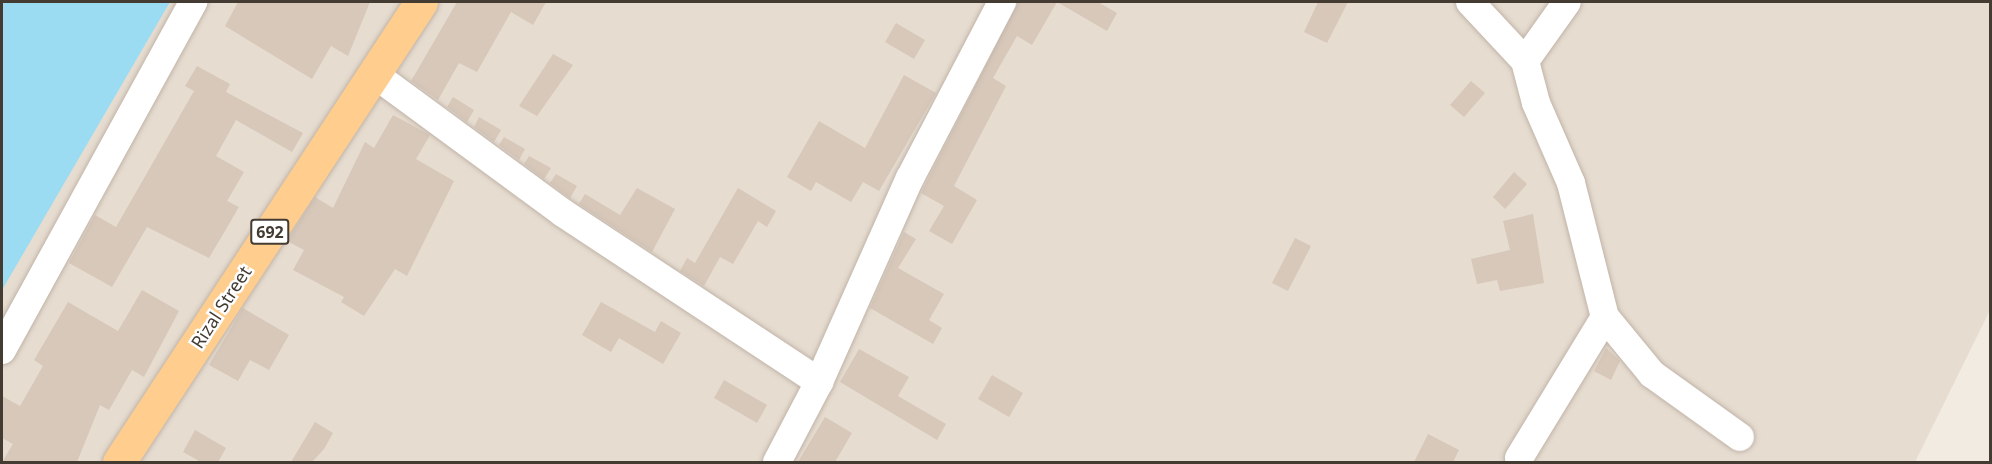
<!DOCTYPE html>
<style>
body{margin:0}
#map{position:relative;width:1992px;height:464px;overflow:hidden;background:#f2ebe2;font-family:"Noto Sans",sans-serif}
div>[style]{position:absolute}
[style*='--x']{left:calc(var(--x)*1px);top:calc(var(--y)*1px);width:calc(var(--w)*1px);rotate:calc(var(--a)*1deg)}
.residential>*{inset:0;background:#e6dcd0}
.water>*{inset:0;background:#9bdcf3}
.building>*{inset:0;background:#d7c8ba}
.roads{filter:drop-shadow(0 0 2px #c1b4a8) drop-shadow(0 0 2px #c1b4a8)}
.minor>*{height:28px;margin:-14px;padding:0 14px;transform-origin:14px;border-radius:14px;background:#fff}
.major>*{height:33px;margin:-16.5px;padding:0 16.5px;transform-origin:16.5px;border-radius:16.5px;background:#ffce8f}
span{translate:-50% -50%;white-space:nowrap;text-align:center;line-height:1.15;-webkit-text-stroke:5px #fff;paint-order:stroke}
.shield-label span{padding:2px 4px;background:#fff;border:2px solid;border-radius:4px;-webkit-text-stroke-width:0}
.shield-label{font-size:16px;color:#443b33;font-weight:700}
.street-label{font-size:18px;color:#443b33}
.frame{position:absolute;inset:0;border:3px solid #443b33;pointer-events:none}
</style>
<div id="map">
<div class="residential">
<i style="clip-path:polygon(119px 2px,1990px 2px,1990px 310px,1915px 462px,2px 462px,2px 221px)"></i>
</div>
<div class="water">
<i style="clip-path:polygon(2px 2px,170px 2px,2px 290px)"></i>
</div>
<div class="building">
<i style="clip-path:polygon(238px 2px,370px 2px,348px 56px,331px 46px,312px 79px,225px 26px)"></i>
<i style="clip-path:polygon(457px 2px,546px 2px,533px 25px,511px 12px,477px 72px,459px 63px,438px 100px,411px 81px)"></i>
<i style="clip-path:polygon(1018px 2px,1098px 2px,1117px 13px,1107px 31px,1057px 2px,1032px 45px,1017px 36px,993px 78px,1006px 86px,954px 186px,977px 200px,952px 244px,929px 231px,944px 206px,921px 193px)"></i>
<i style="clip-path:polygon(1318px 2px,1348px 2px,1327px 43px,1304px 32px)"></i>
<i style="clip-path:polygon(896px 23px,925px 40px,914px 59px,885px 42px)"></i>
<i style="clip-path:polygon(553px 54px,573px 65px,537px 116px,519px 106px)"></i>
<i style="clip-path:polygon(197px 66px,230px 84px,226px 92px,303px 133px,292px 152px,236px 120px,216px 156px,244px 172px,227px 201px,239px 207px,209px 258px,147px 227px,112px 287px,69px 263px,95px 215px,116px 227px,194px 91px,185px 86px)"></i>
<i style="clip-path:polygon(904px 75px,936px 93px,879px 191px,863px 182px,851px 202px,816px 182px,811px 191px,787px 177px,819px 121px,865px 148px)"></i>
<i style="clip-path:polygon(1471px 81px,1485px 93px,1464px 117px,1450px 105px)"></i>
<i style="clip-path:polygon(453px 97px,474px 110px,467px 122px,447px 107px)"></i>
<i style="clip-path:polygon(393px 115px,430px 135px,416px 159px,454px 181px,407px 276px,395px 269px,364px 316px,341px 302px,344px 297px,293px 270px,304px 250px,287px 241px,315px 197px,333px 208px,365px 142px,374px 148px)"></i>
<i style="clip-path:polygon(479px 117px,501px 130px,494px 142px,474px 127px)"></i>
<i style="clip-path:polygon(504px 137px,525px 149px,519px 160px,499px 145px)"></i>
<i style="clip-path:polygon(529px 156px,551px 168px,544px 179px,524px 164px)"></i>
<i style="clip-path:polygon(1514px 172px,1527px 184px,1505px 209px,1493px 197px)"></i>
<i style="clip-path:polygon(556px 174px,577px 186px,570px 198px,550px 183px)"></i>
<i style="clip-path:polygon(637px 188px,675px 209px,652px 252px,579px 204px,585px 194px,620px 215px)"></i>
<i style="clip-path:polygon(738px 188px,776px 211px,767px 227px,758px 221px,733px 264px,720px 257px,704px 286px,680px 271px,687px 258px,695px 263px)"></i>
<i style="clip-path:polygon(1533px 214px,1544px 283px,1500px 291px,1497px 280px,1477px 284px,1471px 259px,1510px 250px,1503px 221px)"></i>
<i style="clip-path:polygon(904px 232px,916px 239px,898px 268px,944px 294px,929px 320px,942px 328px,933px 344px,870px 308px)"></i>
<i style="clip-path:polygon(1295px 238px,1311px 246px,1288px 291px,1272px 283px)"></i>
<i style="clip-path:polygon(142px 290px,179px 311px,144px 377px,132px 370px,109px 410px,100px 405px,77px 462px,2px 462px,13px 444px,2px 438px,2px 396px,20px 406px,43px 366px,34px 360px,68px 302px,118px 331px)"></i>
<i style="clip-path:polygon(601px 302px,655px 332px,661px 321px,681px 333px,663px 364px,619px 338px,611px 352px,582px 335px)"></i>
<i style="clip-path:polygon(243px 308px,289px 335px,269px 370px,250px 360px,238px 381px,209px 365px)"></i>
<i style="clip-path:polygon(1606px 348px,1620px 361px,1611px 380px,1594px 371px)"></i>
<i style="clip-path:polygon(859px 349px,909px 377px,898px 396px,946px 424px,937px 440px,840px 382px)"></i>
<i style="clip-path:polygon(992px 375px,1023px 393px,1009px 417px,978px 399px)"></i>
<i style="clip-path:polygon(724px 380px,767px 405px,757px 423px,714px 398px)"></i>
<i style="clip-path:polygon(825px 417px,852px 433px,835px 462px,798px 462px)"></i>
<i style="clip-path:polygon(315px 422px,333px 433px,324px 449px,312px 462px,291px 462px)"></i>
<i style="clip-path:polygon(195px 430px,226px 448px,218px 462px,201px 462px,183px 452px)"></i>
<i style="clip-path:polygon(1428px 434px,1459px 450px,1453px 462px,1414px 462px)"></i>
</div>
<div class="roads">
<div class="minor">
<i style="--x:1470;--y:2;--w:81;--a:47"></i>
<i style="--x:1525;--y:61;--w:43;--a:75.3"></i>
<i style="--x:1536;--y:103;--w:87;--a:66.4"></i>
<i style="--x:1571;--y:183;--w:138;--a:75.8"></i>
<i style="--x:1605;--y:317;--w:74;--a:50.5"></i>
<i style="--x:1652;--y:374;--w:108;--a:35.6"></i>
<i style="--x:1525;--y:61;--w:72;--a:-54.6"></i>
<i style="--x:374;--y:74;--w:235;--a:36.3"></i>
<i style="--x:563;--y:213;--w:307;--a:33.4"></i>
<i style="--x:2;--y:350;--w:397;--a:-61.2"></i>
<i style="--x:1519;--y:458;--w:165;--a:-58.6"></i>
<i style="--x:777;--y:462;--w:90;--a:-62.3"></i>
<i style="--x:819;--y:382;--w:223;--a:-66"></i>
<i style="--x:910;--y:178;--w:199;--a:-62.4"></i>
</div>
<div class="major">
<i style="--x:119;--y:462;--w:550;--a:-56.71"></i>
</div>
</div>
<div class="shield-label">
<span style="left:270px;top:232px">692</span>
</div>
<div class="street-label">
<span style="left:221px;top:307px;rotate:-57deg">Rizal Street</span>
</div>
<div class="frame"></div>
</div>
